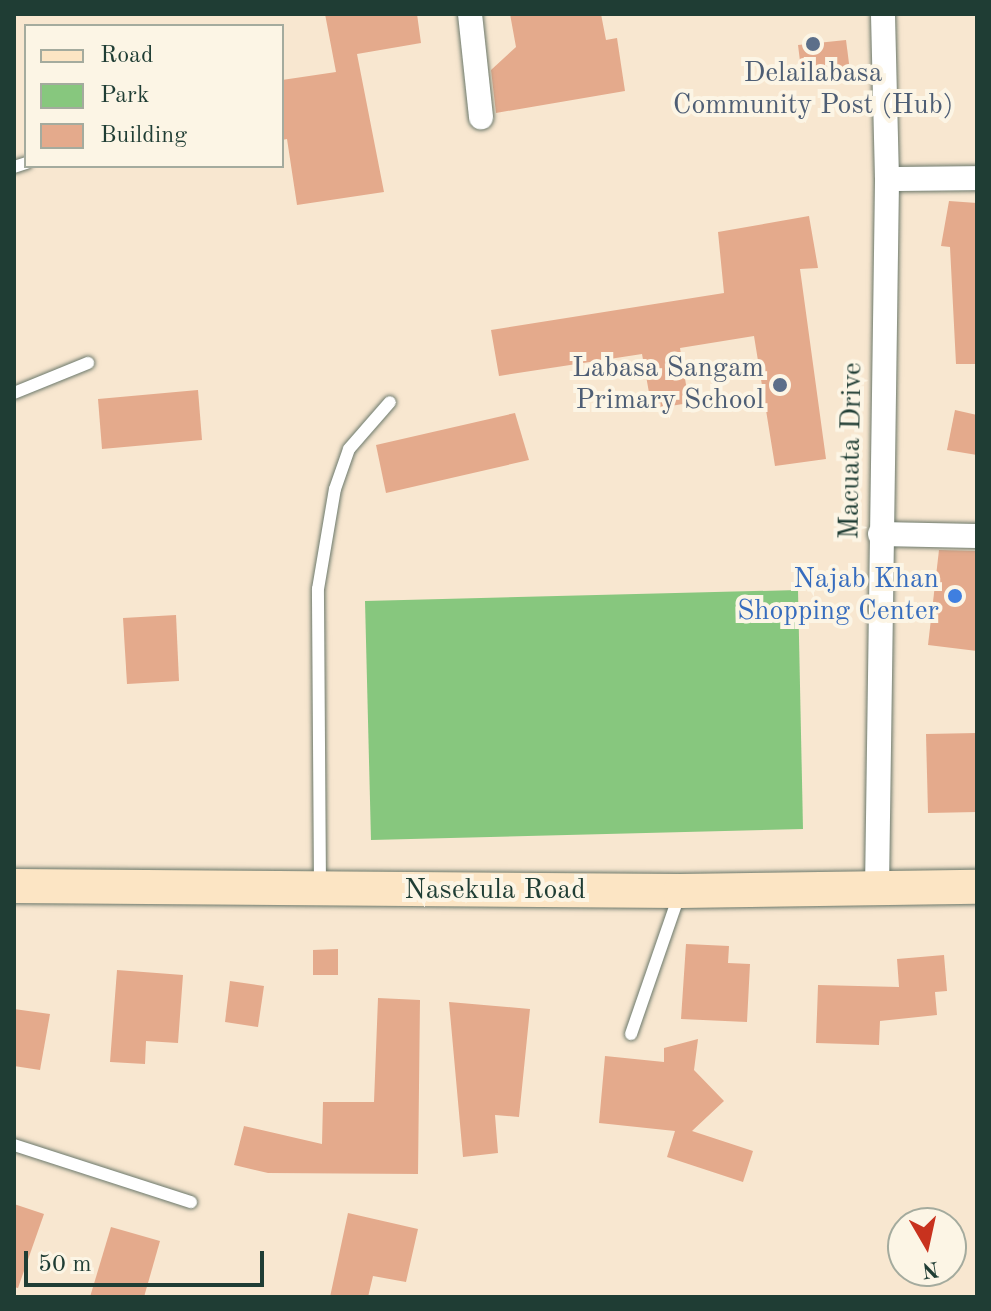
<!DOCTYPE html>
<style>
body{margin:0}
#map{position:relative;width:991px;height:1311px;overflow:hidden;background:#f8e7d0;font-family:"Old Standard TT",serif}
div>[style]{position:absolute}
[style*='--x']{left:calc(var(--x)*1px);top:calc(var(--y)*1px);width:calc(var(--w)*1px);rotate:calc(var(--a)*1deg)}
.green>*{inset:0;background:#87c77e}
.building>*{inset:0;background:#e4aa8c}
.roads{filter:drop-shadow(0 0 2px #6b786b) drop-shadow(0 0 2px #6b786b)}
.lane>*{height:12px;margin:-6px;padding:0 6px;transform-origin:6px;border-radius:6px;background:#fff}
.street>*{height:24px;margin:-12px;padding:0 12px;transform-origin:12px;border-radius:12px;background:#fff}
.secondary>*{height:34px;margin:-17px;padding:0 17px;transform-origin:17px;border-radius:17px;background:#fce5c4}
.dots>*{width:22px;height:22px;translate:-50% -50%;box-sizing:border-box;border:4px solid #fcf5e5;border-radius:50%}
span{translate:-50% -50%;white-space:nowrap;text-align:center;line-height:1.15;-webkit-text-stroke:8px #fcf5e5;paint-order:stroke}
.service-label{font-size:28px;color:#4e5e75}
.right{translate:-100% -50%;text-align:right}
.street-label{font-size:28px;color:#1f3d34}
.shop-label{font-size:28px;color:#366cbe}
.frame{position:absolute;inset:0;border:16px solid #1f3d34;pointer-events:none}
.legend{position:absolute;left:24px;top:24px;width:260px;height:144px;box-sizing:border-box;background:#fcf5e5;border:2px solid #a4ab9e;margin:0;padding:10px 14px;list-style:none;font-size:24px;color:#1f3d34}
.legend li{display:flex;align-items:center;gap:16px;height:40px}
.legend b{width:40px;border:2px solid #a4ab9e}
.north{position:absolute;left:887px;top:1207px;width:80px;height:80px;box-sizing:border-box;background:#fcf5e5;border:2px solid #a4ab9e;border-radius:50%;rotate:171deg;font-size:22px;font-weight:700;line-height:32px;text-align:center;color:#1f3d34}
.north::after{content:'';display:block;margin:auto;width:28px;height:36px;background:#c8321e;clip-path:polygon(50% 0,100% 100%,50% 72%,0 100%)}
.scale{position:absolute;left:24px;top:1251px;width:240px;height:36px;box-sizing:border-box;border:4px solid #1f3d34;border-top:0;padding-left:10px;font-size:24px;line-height:28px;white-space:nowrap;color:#1f3d34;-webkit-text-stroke:6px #fcf5e5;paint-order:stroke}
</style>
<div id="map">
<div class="green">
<i style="clip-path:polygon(798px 590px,803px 829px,371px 840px,365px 601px)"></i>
</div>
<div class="building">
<i style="clip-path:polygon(325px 14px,417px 14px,421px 43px,357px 54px,384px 192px,297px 205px,287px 139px,282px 140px,282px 80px,336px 72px)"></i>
<i style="clip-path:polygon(510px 14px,601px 14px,606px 40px,617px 38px,625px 91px,496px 113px,491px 70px,516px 47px)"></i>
<i style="clip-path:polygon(846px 40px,851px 79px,803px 85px,798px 45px)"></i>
<i style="clip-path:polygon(949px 201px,977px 203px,977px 364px,956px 364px,950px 247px,941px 246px)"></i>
<i style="clip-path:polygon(809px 216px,818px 268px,800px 269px,826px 459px,775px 466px,754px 336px,680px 348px,689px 403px,652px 409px,642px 354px,499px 376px,491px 330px,724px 293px,718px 232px)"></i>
<i style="clip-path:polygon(198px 390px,202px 440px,102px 449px,98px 399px)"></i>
<i style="clip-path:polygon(955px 410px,977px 415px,977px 455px,947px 450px)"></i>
<i style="clip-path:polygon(515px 413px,529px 460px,386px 493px,376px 445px)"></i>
<i style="clip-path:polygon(939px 550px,977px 551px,977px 651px,928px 645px)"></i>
<i style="clip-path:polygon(176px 615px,179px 681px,127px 684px,123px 618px)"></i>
<i style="clip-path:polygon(977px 733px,977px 812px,928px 813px,926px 734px)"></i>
<i style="clip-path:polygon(686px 944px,729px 946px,728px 963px,750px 964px,747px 1022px,681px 1019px)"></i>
<i style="clip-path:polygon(338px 949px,338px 975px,313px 975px,313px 950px)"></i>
<i style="clip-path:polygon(944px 955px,947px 991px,935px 992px,937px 1015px,880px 1021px,879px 1045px,816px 1043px,818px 985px,899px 987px,897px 959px)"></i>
<i style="clip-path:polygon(117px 970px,183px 975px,178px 1043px,146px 1041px,145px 1064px,110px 1062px)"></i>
<i style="clip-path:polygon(230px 981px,264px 986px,258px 1027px,225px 1022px)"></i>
<i style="clip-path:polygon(378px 998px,420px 1000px,418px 1174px,268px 1173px,234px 1165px,244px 1126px,322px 1144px,323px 1102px,374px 1102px)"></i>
<i style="clip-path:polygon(449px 1002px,530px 1009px,519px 1117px,495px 1115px,498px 1153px,463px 1157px)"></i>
<i style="clip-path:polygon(14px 1009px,50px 1014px,40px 1070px,14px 1066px)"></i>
<i style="clip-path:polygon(698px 1039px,694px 1070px,724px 1101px,692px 1131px,753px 1151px,743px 1182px,667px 1157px,675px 1131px,599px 1123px,605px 1056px,664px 1062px,664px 1048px)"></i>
<i style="clip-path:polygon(14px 1204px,44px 1214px,18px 1288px,14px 1287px)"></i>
<i style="clip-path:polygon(348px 1213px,418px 1229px,406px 1282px,373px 1276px,368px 1297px,330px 1297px)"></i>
<i style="clip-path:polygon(111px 1227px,160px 1241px,144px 1297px,90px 1297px)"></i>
</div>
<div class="roads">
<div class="lane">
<i style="--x:14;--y:167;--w:13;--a:-18"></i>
<i style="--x:14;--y:393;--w:80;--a:-22.1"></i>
<i style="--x:320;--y:887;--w:298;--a:-90.4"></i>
<i style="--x:318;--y:589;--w:101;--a:-80.4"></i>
<i style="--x:335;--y:489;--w:42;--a:-70.7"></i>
<i style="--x:349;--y:449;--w:62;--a:-48.9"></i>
<i style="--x:631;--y:1034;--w:147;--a:-70.9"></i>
<i style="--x:14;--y:1145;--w:186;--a:17.9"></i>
</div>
<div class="street">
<i style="--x:470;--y:14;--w:104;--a:83.9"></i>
<i style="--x:887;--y:179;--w:90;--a:-0.6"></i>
<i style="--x:880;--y:534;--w:97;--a:1.2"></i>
<i style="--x:877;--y:889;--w:710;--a:-89.19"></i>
<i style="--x:887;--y:179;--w:165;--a:-91.4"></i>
</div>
<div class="secondary">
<i style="--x:14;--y:886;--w:666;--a:0.43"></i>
<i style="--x:680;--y:891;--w:297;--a:-0.8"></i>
</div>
</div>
<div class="dots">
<i style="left:813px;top:44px;background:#5c6f8a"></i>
<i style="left:780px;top:385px;background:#5c6f8a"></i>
<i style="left:955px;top:596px;background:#3f7fe0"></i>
</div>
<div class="service-label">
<span style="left:813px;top:90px">Delailabasa<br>Community Post (Hub)</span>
<span class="right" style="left:764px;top:385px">Labasa Sangam<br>Primary School</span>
</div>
<div class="street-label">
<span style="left:852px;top:451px;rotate:-89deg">Macuata Drive</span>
<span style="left:495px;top:891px">Nasekula Road</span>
</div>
<div class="shop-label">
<span class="right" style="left:939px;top:596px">Najab Khan<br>Shopping Center</span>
</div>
<div class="frame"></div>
<ul class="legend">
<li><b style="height:10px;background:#fce5c4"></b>Road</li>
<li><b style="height:22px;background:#87c77e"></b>Park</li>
<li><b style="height:22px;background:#e4aa8c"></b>Building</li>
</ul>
<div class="north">N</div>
<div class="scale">50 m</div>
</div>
